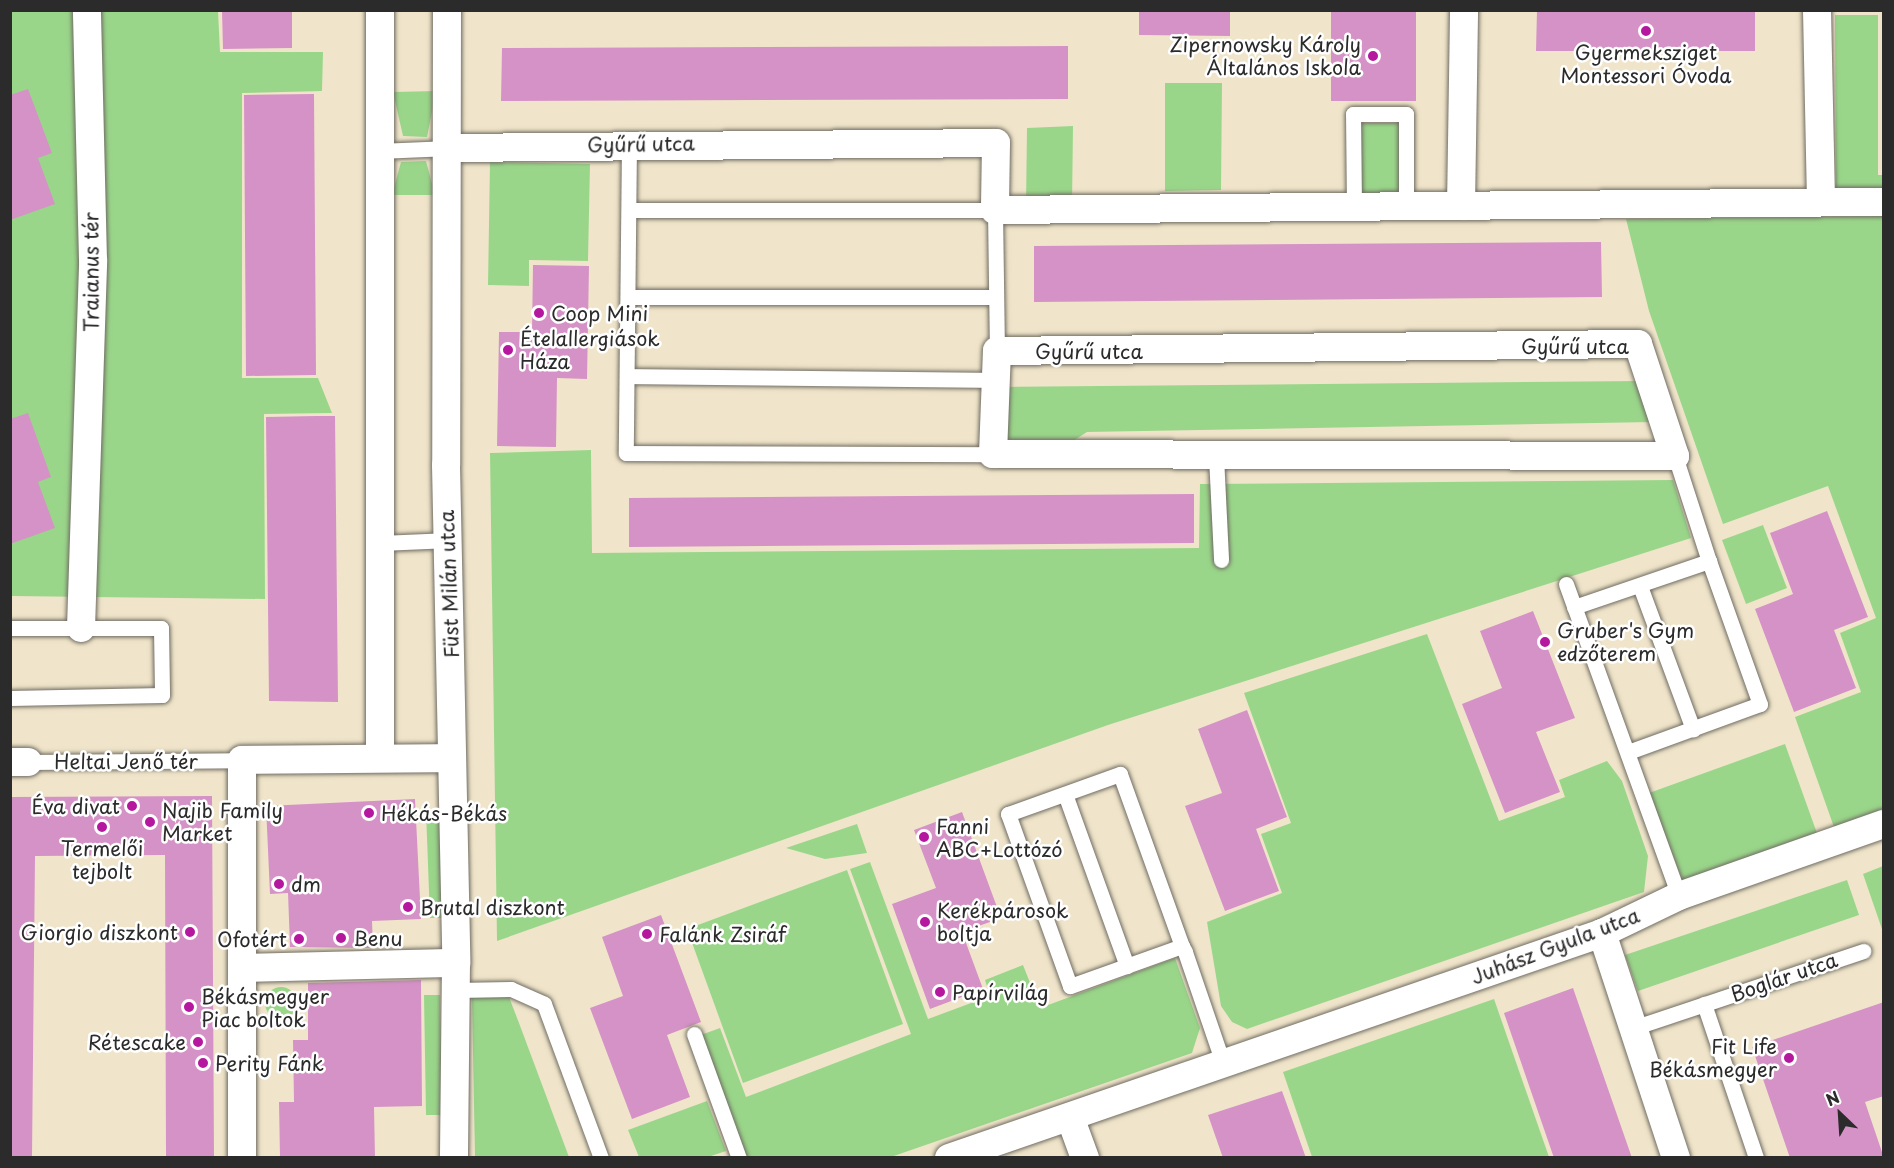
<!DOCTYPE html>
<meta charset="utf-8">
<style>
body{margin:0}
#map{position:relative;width:1894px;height:1168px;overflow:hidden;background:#f0e5ca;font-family:"Playpen Sans",sans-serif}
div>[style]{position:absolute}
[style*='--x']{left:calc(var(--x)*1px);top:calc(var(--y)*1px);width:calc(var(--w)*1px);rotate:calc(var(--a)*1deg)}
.green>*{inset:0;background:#9ad68a}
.round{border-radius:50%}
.building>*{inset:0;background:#d592c6}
.roads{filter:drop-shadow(0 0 2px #706c63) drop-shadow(0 0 2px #706c63)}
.lane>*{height:15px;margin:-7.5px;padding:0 7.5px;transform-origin:7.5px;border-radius:7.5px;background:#fff}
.street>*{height:28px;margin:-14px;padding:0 14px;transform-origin:14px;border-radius:14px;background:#fff}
.dots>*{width:16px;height:16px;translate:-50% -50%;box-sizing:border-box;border:3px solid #fff;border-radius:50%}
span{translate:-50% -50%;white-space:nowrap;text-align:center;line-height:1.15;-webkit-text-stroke:5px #fff;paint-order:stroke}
.poi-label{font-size:20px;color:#2b2b2b}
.right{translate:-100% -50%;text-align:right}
.left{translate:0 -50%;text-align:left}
.street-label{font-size:20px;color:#2b2b2b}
.frame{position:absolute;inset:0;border:12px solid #2b2b2b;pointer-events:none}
.north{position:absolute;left:1810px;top:1084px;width:60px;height:60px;-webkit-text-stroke:4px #fff;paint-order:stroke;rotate:335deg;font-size:16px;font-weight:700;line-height:24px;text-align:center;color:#2b2b2b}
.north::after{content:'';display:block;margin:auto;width:21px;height:27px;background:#2b2b2b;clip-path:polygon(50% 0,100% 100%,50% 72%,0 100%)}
</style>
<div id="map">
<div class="green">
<i style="clip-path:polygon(11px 11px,218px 11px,220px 52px,323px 52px,322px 91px,242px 93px,242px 378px,318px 378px,332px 413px,264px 414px,265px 599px,11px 596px)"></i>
<i style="clip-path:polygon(1835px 15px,1878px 15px,1878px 175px,1883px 175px,1883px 197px,1836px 196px)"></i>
<i style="clip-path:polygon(1165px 83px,1222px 83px,1221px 190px,1165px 191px)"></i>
<i style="clip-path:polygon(436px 91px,427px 137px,403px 136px,393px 92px)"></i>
<i style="clip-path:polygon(1357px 123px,1401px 123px,1401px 203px,1357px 203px)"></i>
<i style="clip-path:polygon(1073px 126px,1072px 205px,1026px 206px,1027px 128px)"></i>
<i style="clip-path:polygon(426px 161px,435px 195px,392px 195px,401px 162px)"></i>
<i style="clip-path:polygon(490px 162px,590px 164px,588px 261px,529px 260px,529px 286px,488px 285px)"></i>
<i style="clip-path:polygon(1883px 216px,1883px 812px,1835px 830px,1795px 717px,1861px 692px,1840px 633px,1876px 618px,1828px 486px,1723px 524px,1649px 311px,1626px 219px)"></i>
<i style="clip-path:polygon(1641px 381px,1654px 422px,1087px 432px,1062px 448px,1011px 449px,1003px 428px,1002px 387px)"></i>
<i style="clip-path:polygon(591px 450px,592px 553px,1199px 548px,1200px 484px,1673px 480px,1691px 538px,1108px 725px,497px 941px,490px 453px)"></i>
<i style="clip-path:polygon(1763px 525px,1787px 588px,1746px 604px,1722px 540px)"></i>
<i style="clip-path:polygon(1427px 634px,1499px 821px,1565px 797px,1559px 780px,1607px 761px,1622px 781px,1648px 856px,1644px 892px,1247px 1029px,1232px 1022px,1221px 1006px,1207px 922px,1282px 893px,1261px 834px,1291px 823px,1244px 693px)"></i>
<i style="clip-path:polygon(1785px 744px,1818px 836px,1683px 882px,1649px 793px)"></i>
<i style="clip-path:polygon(426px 811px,440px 811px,444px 918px,430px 918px)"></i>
<i style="clip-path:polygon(857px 824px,867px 853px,825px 859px,786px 848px)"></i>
<i style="clip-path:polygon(870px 862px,928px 1019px,990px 996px,985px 980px,1023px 965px,1040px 1008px,1175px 958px,1200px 1028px,1192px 1053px,888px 1158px,743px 1157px,698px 1036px,720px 1028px,746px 1097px,911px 1034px,850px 869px)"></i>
<i style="clip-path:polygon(1883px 866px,1884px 866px,1883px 932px,1863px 874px)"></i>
<i style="clip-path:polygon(847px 870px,903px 1024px,743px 1083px,687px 929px)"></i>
<i style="clip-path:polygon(1847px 880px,1859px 915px,1638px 991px,1625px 955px)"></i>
<i class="round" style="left:265px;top:987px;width:32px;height:32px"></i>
<i style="clip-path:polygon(424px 995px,440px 995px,442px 1115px,426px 1115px)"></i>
<i style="clip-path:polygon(509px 997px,519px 1023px,569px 1157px,475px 1157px,472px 998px)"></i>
<i style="clip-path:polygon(1494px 999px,1549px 1157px,1312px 1157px,1283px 1072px)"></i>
<i style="clip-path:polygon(707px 1101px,726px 1151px,708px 1157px,639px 1157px,628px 1130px)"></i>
</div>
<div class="building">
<i style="clip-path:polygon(222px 10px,292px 10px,292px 48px,223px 49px)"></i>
<i style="clip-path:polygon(1139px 10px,1230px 10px,1230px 36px,1139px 35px)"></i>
<i style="clip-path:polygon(1331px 10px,1416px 10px,1416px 101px,1331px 101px)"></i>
<i style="clip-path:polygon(1537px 10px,1755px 10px,1755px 51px,1536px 51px)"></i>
<i style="clip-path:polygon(1068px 46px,1068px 99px,501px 101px,502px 48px)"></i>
<i style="clip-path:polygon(28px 89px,52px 153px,38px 158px,55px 204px,10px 220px,10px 95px)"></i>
<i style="clip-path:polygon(314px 94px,316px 375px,246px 376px,244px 95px)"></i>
<i style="clip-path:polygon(1601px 242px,1602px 297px,1034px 302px,1034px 246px)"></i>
<i style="clip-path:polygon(533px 265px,589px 266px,587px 379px,557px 378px,556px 447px,497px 446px,499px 332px,532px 332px)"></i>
<i style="clip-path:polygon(28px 413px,51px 477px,38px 482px,55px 528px,10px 544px,10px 419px)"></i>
<i style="clip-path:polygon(316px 416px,335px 416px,338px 702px,269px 701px,266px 417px)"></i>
<i style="clip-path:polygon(1194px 494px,1194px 543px,629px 547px,629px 498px)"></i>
<i style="clip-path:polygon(1827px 511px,1868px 617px,1834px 630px,1856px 688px,1794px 712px,1755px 609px,1793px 594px,1770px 533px)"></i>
<i style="clip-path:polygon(1533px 611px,1575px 718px,1536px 732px,1560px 792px,1505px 813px,1462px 704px,1502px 688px,1480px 631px)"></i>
<i style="clip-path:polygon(1247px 710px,1287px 817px,1256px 829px,1279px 891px,1225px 911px,1185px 806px,1222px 793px,1198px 729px)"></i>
<i style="clip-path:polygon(212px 796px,214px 1158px,166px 1158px,165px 855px,35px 856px,32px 1158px,10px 1158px,10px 797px)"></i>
<i style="clip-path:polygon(415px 799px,421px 919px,372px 921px,373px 948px,290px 947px,288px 893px,270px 894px,266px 806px)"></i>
<i style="clip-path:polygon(962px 812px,1001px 918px,962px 932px,983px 989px,930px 1009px,892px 904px,936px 888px,914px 830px)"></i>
<i style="clip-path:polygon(661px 915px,701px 1022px,667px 1035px,690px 1097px,632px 1119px,590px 1008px,623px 996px,602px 937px)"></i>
<i style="clip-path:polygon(421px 980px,422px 1106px,374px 1107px,375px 1158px,280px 1158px,279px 1102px,294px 1102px,293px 1040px,308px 1040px,308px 983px)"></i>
<i style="clip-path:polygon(1573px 988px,1632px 1158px,1554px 1158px,1504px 1013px)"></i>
<i style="clip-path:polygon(1884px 1002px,1884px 1096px,1865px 1102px,1884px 1158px,1790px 1158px,1752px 1047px)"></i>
<i style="clip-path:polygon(1282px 1091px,1306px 1158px,1223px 1158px,1208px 1115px)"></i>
</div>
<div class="roads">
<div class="lane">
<i style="--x:629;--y:143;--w:310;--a:90.6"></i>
<i style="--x:626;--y:453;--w:367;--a:0.2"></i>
<i style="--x:380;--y:151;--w:68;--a:-2.5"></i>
<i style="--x:1354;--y:207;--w:93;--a:-90.6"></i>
<i style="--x:1353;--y:114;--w:53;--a:0"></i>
<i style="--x:1406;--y:114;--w:92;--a:90"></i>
<i style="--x:629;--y:210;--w:366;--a:0"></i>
<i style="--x:995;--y:210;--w:141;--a:89.2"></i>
<i style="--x:628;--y:297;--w:367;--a:0"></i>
<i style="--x:627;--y:376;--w:368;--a:0.6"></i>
<i style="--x:1216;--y:456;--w:104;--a:87.2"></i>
<i style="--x:1675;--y:456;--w:110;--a:72.1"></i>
<i style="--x:382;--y:543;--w:66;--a:-2.6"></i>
<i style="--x:1566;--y:584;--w:332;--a:70.1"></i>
<i style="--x:1640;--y:586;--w:153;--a:69.7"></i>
<i style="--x:1574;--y:607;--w:143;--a:-18.8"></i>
<i style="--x:1709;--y:561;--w:152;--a:70.4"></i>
<i style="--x:1760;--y:704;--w:140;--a:160"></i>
<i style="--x:10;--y:628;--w:151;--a:0"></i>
<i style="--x:161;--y:628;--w:67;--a:89.1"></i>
<i style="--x:162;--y:695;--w:152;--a:178.9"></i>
<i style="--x:28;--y:762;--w:214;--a:-0.5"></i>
<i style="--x:1065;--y:794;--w:183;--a:70.2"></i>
<i style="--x:1182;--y:946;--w:119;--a:160.3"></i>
<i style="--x:1070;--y:986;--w:183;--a:-109.8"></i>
<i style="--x:1008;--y:814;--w:119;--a:-19.7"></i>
<i style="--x:1120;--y:774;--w:183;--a:70.2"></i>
<i style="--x:1182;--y:946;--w:7;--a:63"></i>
<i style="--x:1185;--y:952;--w:117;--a:71.1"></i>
<i style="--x:456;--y:990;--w:55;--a:-1"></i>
<i style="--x:511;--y:989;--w:36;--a:24"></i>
<i style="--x:544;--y:1004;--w:164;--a:69.7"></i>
<i style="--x:1704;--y:1004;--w:163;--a:71.3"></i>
<i style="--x:1633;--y:1028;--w:243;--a:-18.5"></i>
<i style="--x:694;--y:1034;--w:132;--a:70.1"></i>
</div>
<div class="street">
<i style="--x:380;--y:10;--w:748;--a:90"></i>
<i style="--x:447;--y:10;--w:455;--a:90.1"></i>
<i style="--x:446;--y:465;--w:498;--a:88.8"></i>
<i style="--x:456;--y:963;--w:195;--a:90.6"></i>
<i style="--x:1817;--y:10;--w:191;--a:88.8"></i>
<i style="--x:448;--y:148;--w:548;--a:-0.52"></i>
<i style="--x:996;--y:143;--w:67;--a:90.9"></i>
<i style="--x:995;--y:210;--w:889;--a:-0.52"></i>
<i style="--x:1461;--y:206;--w:196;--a:-89.1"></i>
<i style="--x:1638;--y:344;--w:118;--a:71.7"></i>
<i style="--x:1675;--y:456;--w:682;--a:-179.83"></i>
<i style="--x:993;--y:454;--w:103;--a:-87.8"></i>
<i style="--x:997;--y:351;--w:641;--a:-0.63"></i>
<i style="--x:81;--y:628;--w:368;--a:-88.1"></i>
<i style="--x:93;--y:260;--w:250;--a:-91.4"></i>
<i style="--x:10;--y:762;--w:18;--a:0"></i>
<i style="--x:1602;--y:933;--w:237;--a:71.8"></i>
<i style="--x:245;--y:968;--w:211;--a:-1.4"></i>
<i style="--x:1070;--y:1117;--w:44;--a:69.9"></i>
<i style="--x:242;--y:1158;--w:398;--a:-90"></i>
<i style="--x:242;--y:760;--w:209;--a:-0.5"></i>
<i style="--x:949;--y:1158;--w:691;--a:-19.01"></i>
<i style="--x:1602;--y:933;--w:85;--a:-25.7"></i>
<i style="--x:1679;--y:896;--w:217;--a:-19.4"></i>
</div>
</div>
<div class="dots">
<i style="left:1646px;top:31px;background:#b5179e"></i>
<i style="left:1373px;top:56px;background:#b5179e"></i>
<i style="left:539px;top:313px;background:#b5179e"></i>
<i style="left:508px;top:350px;background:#b5179e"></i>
<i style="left:1545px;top:642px;background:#b5179e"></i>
<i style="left:132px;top:806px;background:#b5179e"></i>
<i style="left:369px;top:813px;background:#b5179e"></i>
<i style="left:150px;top:822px;background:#b5179e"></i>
<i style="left:102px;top:827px;background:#b5179e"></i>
<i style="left:924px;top:837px;background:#b5179e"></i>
<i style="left:279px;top:884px;background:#b5179e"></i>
<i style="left:408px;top:907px;background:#b5179e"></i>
<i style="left:925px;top:922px;background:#b5179e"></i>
<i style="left:190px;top:932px;background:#b5179e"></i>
<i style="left:647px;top:934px;background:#b5179e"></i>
<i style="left:341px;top:938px;background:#b5179e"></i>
<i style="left:299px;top:939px;background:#b5179e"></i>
<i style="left:940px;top:992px;background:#b5179e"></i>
<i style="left:189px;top:1007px;background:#b5179e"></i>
<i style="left:198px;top:1042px;background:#b5179e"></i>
<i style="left:1789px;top:1058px;background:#b5179e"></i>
<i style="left:203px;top:1063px;background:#b5179e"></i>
</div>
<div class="poi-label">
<span class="right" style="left:1361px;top:56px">Zipernowsky Károly<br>Általános Iskola</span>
<span style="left:1646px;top:64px">Gyermeksziget<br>Montessori Óvoda</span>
<span class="left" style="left:551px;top:313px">Coop Mini</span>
<span class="left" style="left:520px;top:350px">Ételallergiások<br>Háza</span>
<span class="left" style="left:1557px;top:642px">Gruber's Gym<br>edzőterem</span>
<span class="right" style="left:120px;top:806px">Éva divat</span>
<span class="left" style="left:162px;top:822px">Najib Family<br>Market</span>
<span class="left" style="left:381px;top:813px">Hékás-Békás</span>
<span class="left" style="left:936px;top:838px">Fanni<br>ABC+Lottózó</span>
<span style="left:102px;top:860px">Termelői<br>tejbolt</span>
<span class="left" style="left:291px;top:884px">dm</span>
<span class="left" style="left:420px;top:907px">Brutal diszkont</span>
<span class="left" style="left:937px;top:922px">Kerékpárosok<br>boltja</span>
<span class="right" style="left:178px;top:932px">Giorgio diszkont</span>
<span class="left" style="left:659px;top:934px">Falánk Zsiráf</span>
<span class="left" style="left:353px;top:938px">Benu</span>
<span class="right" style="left:287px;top:939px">Ofotért</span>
<span class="left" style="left:952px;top:992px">Papírvilág</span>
<span class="left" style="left:201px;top:1008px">Békásmegyer<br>Piac boltok</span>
<span class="right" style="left:186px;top:1042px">Rétescake</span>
<span class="right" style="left:1777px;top:1058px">Fit Life<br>Békásmegyer</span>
<span class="left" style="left:215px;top:1063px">Perity Fánk</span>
</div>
<div class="street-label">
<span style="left:641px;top:144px;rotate:-1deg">Gyűrű utca</span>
<span style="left:91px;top:272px;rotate:-90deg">Traianus tér</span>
<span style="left:1575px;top:346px">Gyűrű utca</span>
<span style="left:1089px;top:351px">Gyűrű utca</span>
<span style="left:449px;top:584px;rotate:-92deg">Füst Milán utca</span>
<span style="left:126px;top:761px">Heltai Jenő tér</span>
<span style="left:1555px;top:946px;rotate:-21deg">Juhász Gyula utca</span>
<span style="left:1784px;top:977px;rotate:-19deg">Boglár utca</span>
</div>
<div class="frame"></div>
<div class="north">N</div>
</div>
